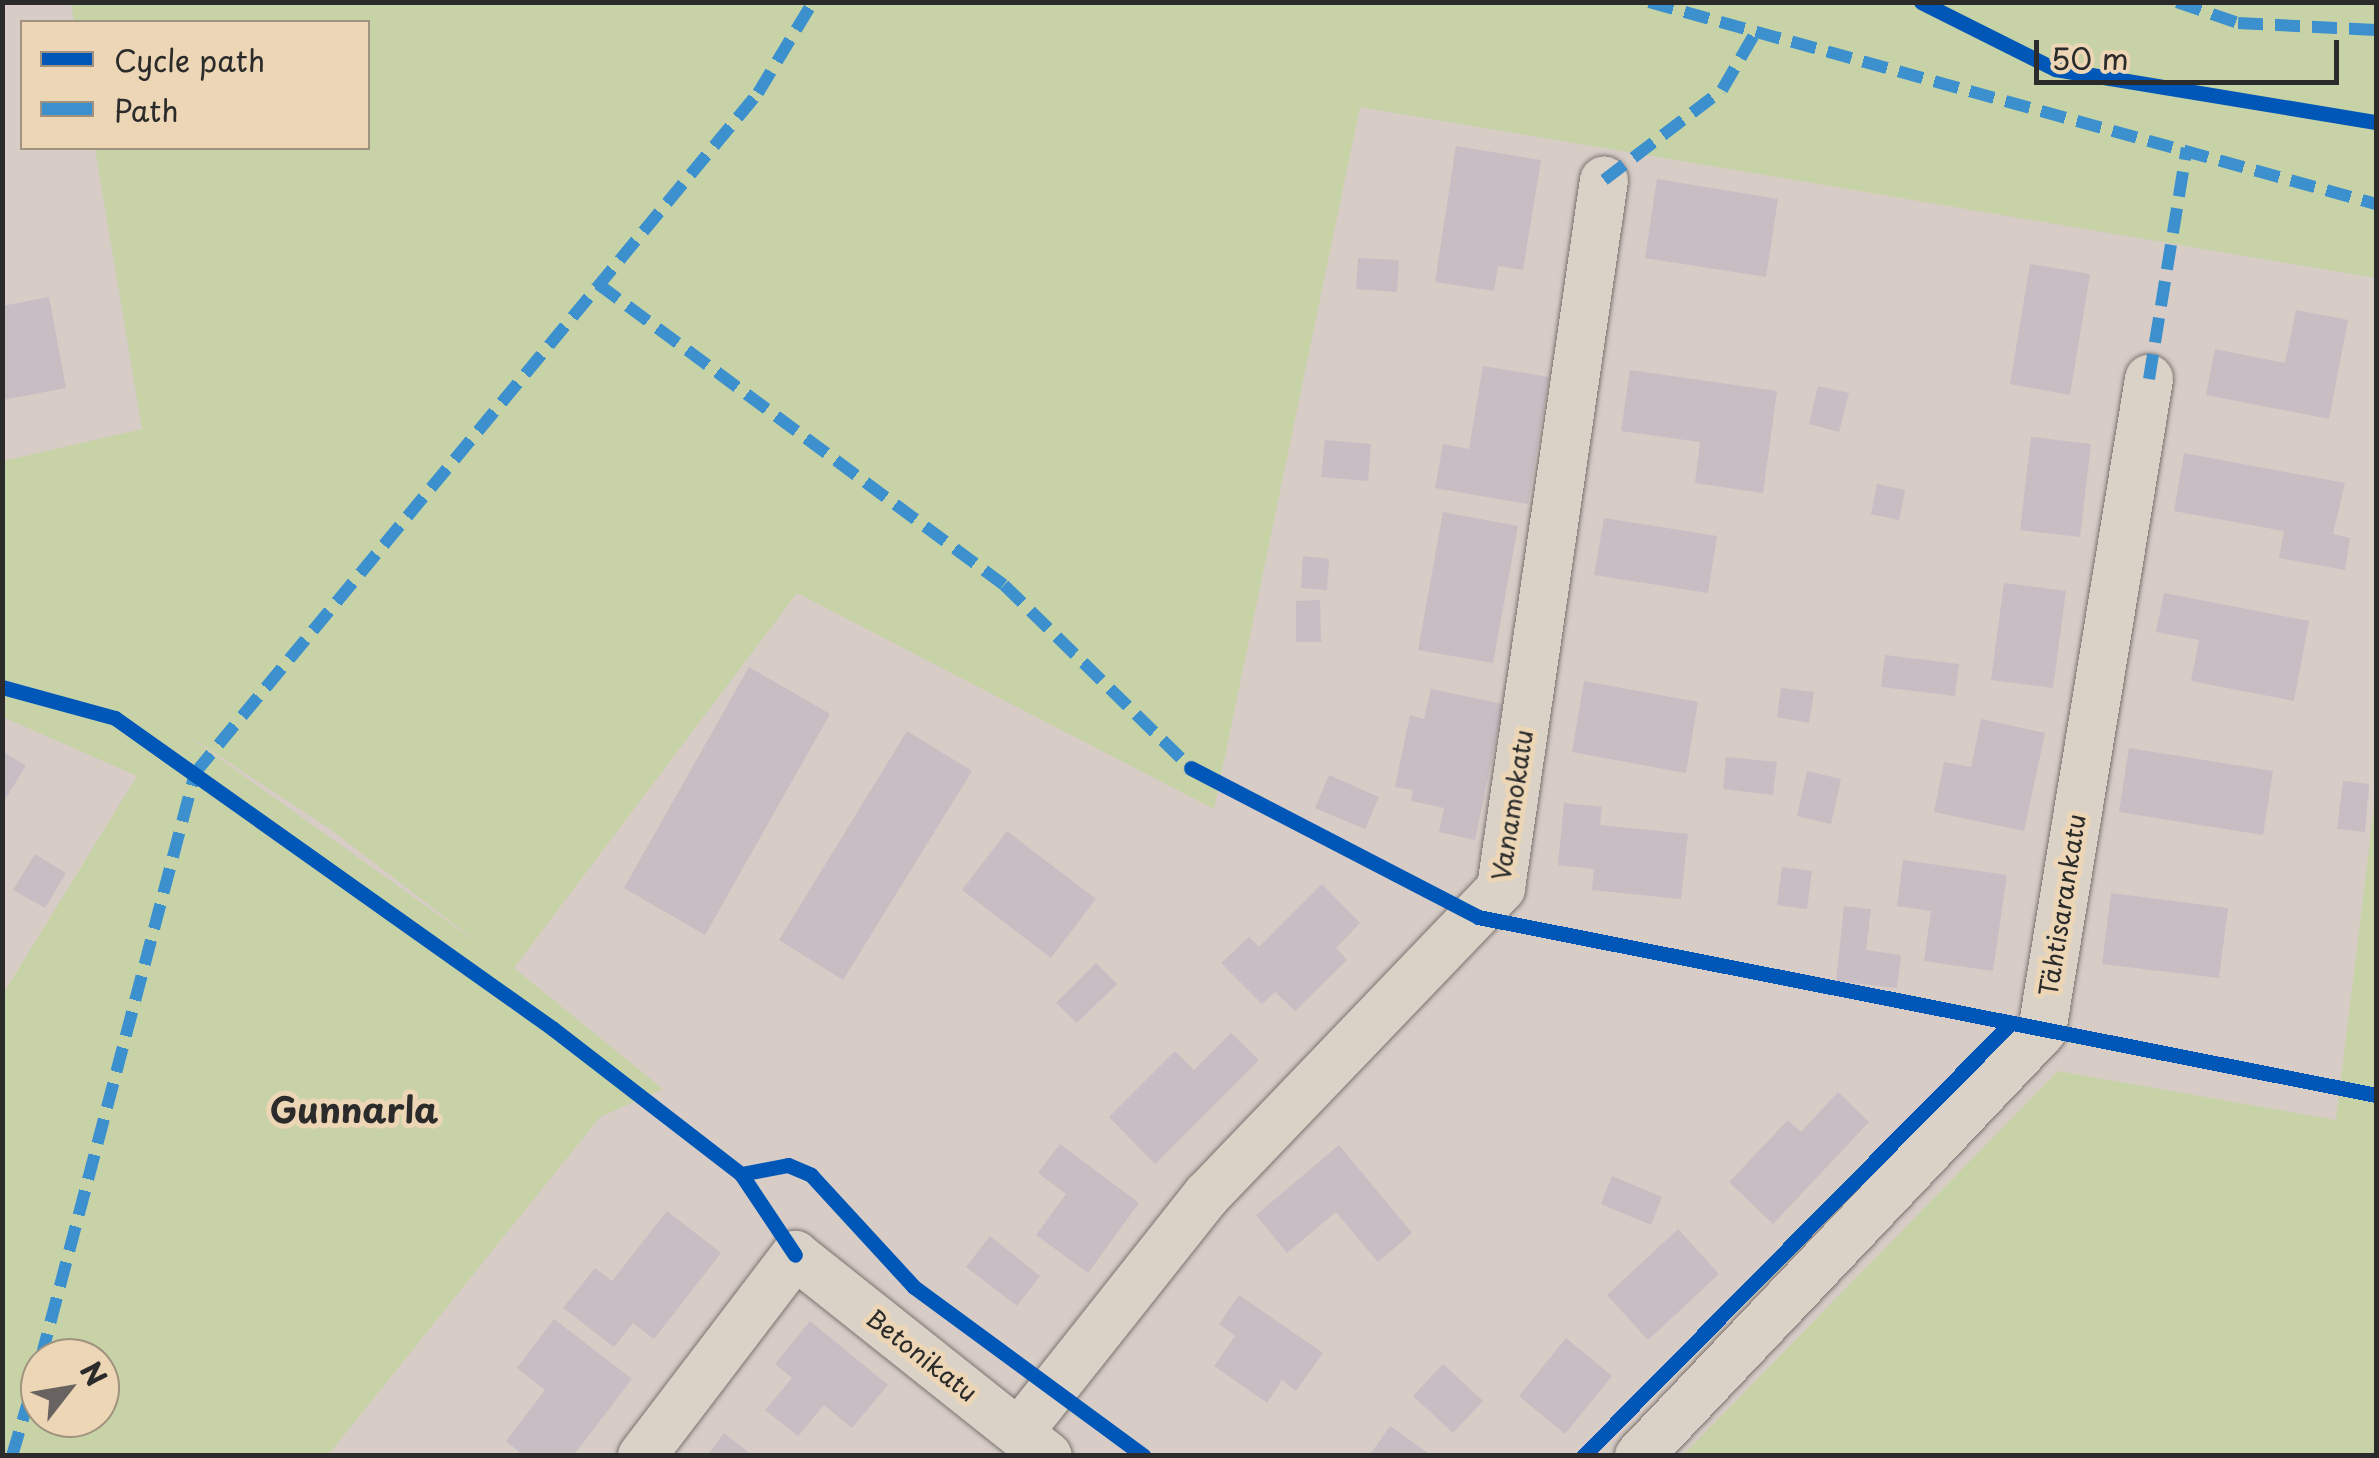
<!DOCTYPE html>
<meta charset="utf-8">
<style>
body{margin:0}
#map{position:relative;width:2379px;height:1458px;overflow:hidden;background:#d8ccc6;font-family:"Playpen Sans",sans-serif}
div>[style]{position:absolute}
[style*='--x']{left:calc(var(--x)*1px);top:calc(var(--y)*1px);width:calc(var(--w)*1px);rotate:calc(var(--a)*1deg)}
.green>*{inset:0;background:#c8d2a7}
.building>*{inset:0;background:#c7bdc3}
.roads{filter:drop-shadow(0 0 2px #797371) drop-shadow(0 0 2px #797371)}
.minor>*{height:48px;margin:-24px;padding:0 24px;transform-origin:24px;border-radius:24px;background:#dad1c7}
.quiet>*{height:12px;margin-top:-6px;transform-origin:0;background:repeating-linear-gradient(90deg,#3b90cd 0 25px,transparent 0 37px)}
.cycleway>*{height:15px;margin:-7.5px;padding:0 7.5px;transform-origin:7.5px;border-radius:7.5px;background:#0057b8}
span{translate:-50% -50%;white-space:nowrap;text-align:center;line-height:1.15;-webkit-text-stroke:10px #ecd6b5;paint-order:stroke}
.street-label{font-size:25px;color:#2b2b2b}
.district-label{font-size:35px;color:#2b2b2b;font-weight:700}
.frame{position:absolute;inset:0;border:5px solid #2b2b2b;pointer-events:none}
.legend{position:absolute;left:20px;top:20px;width:350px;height:130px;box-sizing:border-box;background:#ecd6b5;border:2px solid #9f927e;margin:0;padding:12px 18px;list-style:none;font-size:30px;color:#2b2b2b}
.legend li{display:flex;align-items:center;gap:20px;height:50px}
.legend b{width:50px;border:2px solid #9f927e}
.north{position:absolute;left:20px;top:1338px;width:100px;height:100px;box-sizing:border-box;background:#ecd6b5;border:2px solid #9f927e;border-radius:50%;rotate:59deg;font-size:28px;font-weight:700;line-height:40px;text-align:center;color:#2b2b2b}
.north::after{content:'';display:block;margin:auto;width:35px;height:45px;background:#686361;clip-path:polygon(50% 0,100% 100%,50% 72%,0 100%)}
.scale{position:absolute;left:2034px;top:40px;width:305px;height:45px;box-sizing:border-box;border:5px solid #2b2b2b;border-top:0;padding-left:12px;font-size:30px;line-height:35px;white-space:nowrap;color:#2b2b2b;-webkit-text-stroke:8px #ecd6b5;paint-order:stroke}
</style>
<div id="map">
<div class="green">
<i style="clip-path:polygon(evenodd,71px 3px,2376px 3px,2376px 278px,1360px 107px,1214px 809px,797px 593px,514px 968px,663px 1089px,600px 1117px,328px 1455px,3px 1455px,3px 994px,137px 776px,3px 717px,3px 461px,142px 429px,95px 148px,368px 148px,368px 22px,74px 22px,71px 3px,181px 731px,330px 829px,476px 941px,475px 941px,181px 731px,71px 3px,40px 1358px,100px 1358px,100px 1418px,40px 1418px,40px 1358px)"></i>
<i style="clip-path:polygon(2376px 790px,2376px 1455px,1683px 1455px,2058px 1071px,2336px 1120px)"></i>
</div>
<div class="building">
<i style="clip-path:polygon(1456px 146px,1541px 160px,1523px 270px,1498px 266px,1494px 291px,1435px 282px)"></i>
<i style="clip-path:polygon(1657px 179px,1778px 199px,1766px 277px,1645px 258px)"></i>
<i style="clip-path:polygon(1358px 258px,1399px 260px,1397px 292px,1356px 289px)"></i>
<i style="clip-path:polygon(2030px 264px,2090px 274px,2070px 395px,2010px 384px)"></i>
<i style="clip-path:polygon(49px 297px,66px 388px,2px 400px,2px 306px)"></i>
<i style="clip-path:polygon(2296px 310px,2348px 320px,2329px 419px,2206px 395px,2215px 349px,2285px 363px)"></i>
<i style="clip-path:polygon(1483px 366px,1549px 377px,1528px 504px,1435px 488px,1443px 444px,1469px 449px)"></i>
<i style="clip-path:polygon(1630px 370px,1777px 391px,1763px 493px,1695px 483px,1700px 442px,1621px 431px)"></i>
<i style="clip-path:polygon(1818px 386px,1849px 393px,1839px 432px,1809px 424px)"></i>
<i style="clip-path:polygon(2031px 437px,2091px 444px,2080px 537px,2020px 530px)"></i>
<i style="clip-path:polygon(1325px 440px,1371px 444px,1368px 481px,1321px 477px)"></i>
<i style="clip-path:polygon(2184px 453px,2345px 483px,2333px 534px,2350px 538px,2345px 570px,2279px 558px,2284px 531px,2174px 511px)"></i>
<i style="clip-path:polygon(1877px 484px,1905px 490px,1899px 520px,1871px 514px)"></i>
<i style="clip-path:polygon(1443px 512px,1518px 526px,1493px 663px,1418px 650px)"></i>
<i style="clip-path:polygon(1604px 518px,1717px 536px,1708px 593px,1594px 575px)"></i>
<i style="clip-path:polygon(1303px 556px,1329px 559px,1327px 590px,1301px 588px)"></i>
<i style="clip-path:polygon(2004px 583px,2066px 591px,2053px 688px,1991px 680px)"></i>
<i style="clip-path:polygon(2164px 593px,2309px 621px,2294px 701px,2191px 681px,2199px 640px,2156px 632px)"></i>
<i style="clip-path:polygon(1320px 600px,1321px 642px,1296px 642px,1296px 601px)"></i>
<i style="clip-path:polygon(1885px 655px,1959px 664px,1955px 696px,1881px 687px)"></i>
<i style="clip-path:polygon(749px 667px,830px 714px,705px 935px,624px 888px)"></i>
<i style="clip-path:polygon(1584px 681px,1698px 702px,1686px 773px,1572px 752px)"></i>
<i style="clip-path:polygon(1781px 688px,1814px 692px,1809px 723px,1777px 717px)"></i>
<i style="clip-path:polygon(1431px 689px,1503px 704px,1475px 840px,1439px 832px,1444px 808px,1411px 801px,1413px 790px,1395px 787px,1410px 715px,1424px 719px)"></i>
<i style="clip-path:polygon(1981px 719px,2045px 733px,2024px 831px,1934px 812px,1944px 762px,1971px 767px)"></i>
<i style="clip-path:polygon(907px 731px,972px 771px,843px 980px,779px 940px)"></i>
<i style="clip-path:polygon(2129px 748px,2273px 771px,2263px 835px,2119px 812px)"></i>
<i style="clip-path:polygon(2px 751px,26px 766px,2px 804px)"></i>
<i style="clip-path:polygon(1726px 757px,1777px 762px,1773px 795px,1723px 789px)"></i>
<i style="clip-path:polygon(1807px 771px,1841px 779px,1831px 824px,1797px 816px)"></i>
<i style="clip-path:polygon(1329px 775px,1379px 797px,1365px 829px,1315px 808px)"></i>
<i style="clip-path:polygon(2343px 781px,2369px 784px,2365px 832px,2337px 829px)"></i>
<i style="clip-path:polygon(1564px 803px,1602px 807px,1600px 825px,1688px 834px,1681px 899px,1592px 890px,1594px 869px,1558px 865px)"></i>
<i style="clip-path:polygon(1007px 831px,1096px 899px,1051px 958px,962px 890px)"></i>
<i style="clip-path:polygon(35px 854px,66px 873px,45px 908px,13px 890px)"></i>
<i style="clip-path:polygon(1903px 860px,2007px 875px,1993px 971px,1924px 961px,1931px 911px,1897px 906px)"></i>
<i style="clip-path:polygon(1782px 867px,1812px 871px,1807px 909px,1777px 905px)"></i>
<i style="clip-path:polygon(1322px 884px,1360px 923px,1336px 948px,1347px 960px,1295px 1011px,1275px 992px,1262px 1004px,1221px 963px,1249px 937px,1259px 947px)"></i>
<i style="clip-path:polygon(2111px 893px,2228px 908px,2219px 978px,2102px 964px)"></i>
<i style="clip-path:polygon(1844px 906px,1871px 909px,1866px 950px,1901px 955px,1897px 988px,1836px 981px)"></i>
<i style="clip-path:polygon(1096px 963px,1117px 984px,1077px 1023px,1056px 1003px)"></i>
<i style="clip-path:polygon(1231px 1033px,1259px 1060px,1155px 1164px,1109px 1117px,1175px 1051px,1194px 1070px)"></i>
<i style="clip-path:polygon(1838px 1092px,1869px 1122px,1773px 1224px,1729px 1182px,1788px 1120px,1801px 1132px)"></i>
<i style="clip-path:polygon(1060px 1144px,1139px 1203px,1088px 1273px,1036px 1235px,1066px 1194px,1038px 1173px)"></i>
<i style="clip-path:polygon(1339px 1145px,1412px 1233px,1378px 1262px,1336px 1212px,1287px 1253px,1256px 1215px)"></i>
<i style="clip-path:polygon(1612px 1176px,1662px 1197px,1651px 1225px,1601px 1204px)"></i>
<i style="clip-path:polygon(667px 1211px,721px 1253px,654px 1339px,633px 1323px,614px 1347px,563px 1308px,595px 1268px,612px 1281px)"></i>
<i style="clip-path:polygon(1678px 1229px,1719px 1274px,1648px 1340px,1607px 1295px)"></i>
<i style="clip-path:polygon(990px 1236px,1040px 1276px,1017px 1306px,966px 1267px)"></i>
<i style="clip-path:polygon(1239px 1295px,1323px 1353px,1296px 1391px,1282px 1380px,1267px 1403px,1214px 1366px,1235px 1336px,1219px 1324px)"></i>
<i style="clip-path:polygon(554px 1319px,632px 1379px,573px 1456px,524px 1456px,506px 1441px,545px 1390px,517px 1368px)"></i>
<i style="clip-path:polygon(810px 1321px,888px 1385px,852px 1428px,824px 1405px,798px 1436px,765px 1410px,792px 1378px,775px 1364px)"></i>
<i style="clip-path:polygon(1566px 1338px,1612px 1376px,1565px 1434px,1519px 1396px)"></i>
<i style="clip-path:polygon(1443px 1364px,1483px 1401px,1453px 1433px,1413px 1396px)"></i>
<i style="clip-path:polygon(1390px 1426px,1432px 1456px,1369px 1456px)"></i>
<i style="clip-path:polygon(724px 1433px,753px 1456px,707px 1456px)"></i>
</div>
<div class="roads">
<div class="minor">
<i style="--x:1019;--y:1432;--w:303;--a:-51.6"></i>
<i style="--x:1207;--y:1195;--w:425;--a:-46.2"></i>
<i style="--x:1501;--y:888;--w:715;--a:-81.72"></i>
<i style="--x:642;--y:1456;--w:253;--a:-52.7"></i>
<i style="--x:795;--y:1255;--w:323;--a:38.5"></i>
<i style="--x:1639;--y:1456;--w:586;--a:-46.52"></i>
<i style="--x:2042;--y:1031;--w:661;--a:-80.68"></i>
</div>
</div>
<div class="quiet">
<i style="--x:1649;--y:2;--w:755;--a:15.53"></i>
<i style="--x:2177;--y:2;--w:65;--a:19"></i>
<i style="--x:2238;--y:23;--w:138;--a:2.9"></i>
<i style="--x:1604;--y:180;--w:148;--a:-37.3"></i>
<i style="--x:1722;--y:90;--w:66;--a:-59.9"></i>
<i style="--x:598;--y:284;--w:505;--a:36.55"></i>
<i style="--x:1004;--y:585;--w:262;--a:44.4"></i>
<i style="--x:2149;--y:379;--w:234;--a:-80.7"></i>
<i style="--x:41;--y:1358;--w:605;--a:-75.25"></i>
<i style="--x:195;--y:773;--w:883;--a:-50.38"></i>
<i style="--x:758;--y:93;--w:106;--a:-58.9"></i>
<i style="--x:12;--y:1456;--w:98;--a:-73.4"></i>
</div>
<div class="cycleway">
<i style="--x:1921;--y:2;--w:150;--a:26.6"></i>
<i style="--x:2055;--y:69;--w:325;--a:9.4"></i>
<i style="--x:2;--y:687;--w:117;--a:15.3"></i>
<i style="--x:115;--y:718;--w:536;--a:35.35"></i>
<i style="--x:552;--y:1028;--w:239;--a:37.7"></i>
<i style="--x:741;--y:1174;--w:97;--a:56.3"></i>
<i style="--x:1191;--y:768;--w:323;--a:27.4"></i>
<i style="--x:1478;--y:917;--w:915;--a:11.21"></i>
<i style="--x:741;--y:1174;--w:48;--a:-10.8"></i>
<i style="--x:788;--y:1165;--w:25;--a:23"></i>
<i style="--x:811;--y:1175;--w:152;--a:47.4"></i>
<i style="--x:914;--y:1287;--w:285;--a:36.3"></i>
<i style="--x:1583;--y:1456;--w:606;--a:-45.33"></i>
</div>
<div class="street-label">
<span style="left:1512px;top:805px;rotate:-81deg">Vanamokatu</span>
<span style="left:2062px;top:905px;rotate:-81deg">Tähtisarankatu</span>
<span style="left:922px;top:1355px;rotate:38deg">Betonikatu</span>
</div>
<div class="district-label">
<span style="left:354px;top:1109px">Gunnarla</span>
</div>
<div class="frame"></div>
<ul class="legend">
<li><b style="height:12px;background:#0057b8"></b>Cycle path</li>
<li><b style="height:12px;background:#3b90cd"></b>Path</li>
</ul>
<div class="north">N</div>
<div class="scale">50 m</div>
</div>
